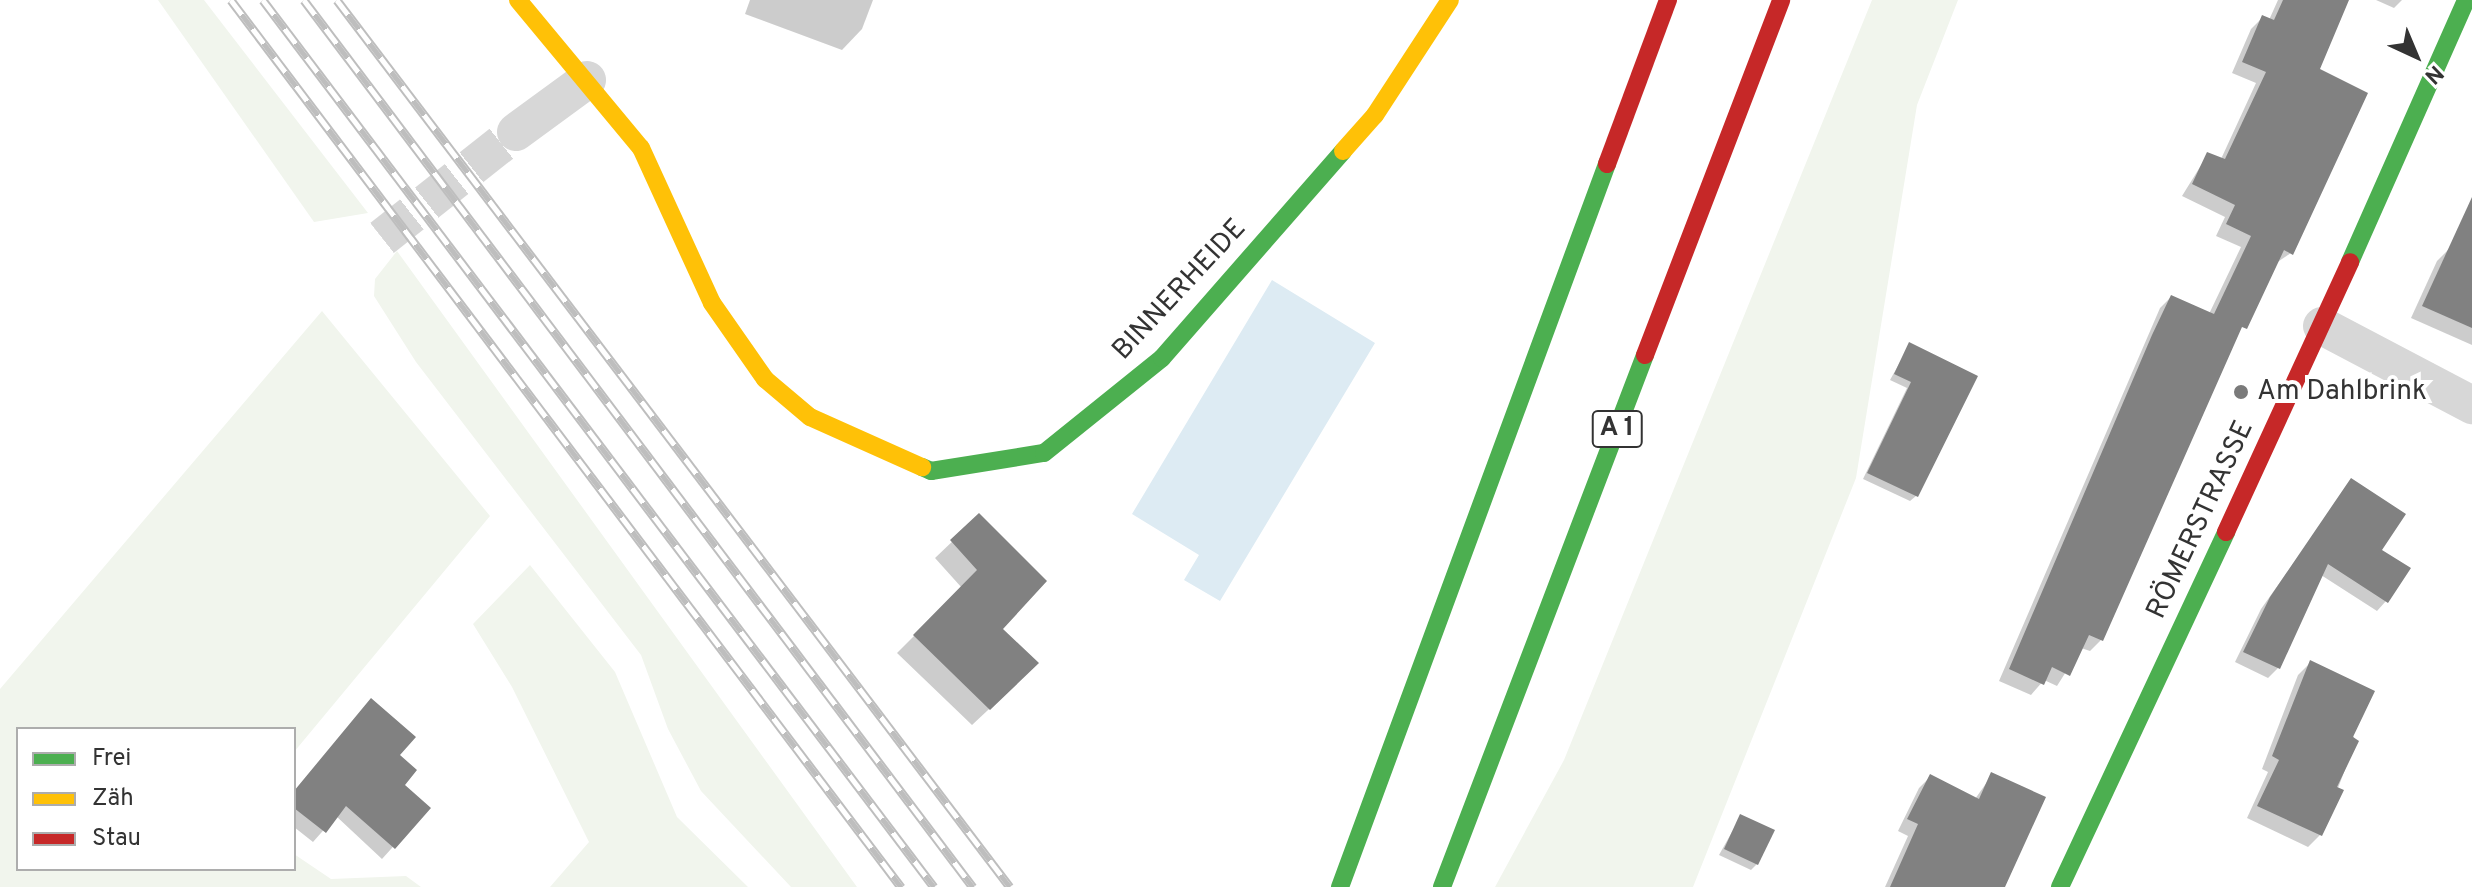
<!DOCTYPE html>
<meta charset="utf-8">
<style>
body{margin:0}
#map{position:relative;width:2472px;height:887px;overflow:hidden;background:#fff;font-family:Overpass,sans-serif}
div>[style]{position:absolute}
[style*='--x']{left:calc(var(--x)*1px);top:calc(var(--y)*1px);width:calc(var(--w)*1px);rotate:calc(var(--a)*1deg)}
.green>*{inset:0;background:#f1f5ed}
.water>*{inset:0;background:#ddebf3}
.shadow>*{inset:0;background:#0003}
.building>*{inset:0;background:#818181}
.street-tunnel>*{height:38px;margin-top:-19px;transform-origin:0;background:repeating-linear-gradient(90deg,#d6d6d6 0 38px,transparent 0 57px)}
.street>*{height:38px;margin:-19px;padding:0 19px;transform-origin:19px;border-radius:19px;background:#d7d7d7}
.fast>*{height:18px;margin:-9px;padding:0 9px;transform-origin:9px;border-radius:9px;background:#4caf50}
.slow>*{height:18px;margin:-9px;padding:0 9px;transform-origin:9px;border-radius:9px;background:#ffc107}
.jam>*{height:18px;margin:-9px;padding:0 9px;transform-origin:9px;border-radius:9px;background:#c62828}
.rail>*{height:9px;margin-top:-4.5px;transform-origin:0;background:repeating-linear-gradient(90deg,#fff 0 18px,#bebebe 0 36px);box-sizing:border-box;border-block:2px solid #bebebe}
.dots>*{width:22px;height:22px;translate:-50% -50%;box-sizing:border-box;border:4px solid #fff;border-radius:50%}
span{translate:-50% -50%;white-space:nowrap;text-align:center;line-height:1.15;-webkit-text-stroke:8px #fff;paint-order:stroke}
.shield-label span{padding:2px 6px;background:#fff;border:2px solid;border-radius:6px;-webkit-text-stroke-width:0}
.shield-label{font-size:26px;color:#333;font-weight:700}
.street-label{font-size:28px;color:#333}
.poi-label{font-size:28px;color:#333}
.left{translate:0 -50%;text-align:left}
.legend{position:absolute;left:16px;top:727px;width:280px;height:144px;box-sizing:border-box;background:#fff;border:2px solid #adadad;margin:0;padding:10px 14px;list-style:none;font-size:24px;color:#333}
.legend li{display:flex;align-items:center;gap:16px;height:40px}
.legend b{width:40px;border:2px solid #adadad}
.north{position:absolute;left:2376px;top:16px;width:80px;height:80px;-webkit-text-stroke:6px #fff;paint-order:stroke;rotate:136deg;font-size:22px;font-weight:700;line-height:32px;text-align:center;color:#333}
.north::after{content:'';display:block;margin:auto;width:28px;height:36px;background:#333;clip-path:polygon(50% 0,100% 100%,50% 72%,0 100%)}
</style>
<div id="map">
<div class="green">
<i style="clip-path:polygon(158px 0,204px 0,368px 213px,314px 222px)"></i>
<i style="clip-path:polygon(1872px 0,1958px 0,1917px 105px,1856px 478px,1693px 887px,1495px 887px,1564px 760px)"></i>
<i style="clip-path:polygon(397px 251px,653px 605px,857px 887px,791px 887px,701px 791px,668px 729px,641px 655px,416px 362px,374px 296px,375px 279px)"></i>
<i style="clip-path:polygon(322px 311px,490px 516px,294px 752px,294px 729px,18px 729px,18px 869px,294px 869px,294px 854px,331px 879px,406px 876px,421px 887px,0 887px,0 689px)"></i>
<i style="clip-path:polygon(530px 565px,615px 672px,677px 817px,748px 887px,550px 887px,589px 842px,512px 687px,473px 624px)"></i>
</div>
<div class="water">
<i style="clip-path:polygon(1272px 280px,1375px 343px,1220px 601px,1184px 580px,1199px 555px,1132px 514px)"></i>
</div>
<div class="shadow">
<i style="clip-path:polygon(750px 0,873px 0,862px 29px,842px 50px,745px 14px)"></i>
<i style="clip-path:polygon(2278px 0,2347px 0,2317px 70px,2291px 253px,2276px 263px,2236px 337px,2101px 640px,2090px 651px,2081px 648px,2057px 686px,2044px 680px,2031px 695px,1999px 681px,2160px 308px,2171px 297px,2209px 314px,2241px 247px,2216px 236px,2225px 217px,2182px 196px,2208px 154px,2221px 159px,2256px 83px,2232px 73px,2251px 29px,2262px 18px,2269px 20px)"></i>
<i style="clip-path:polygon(2376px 0,2402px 0,2394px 8px)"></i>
<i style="clip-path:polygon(2449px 249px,2472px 259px,2472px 345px,2411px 318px,2437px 261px)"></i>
<i style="clip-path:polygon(1910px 344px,1916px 496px,1910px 501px,1863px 479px,1907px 388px,1890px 380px)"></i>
<i style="clip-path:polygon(2352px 481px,2380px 550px,2386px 601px,2377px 611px,2321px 575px,2278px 668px,2268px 678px,2235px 662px,2261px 609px)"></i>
<i style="clip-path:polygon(979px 516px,1000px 629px,1020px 680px,972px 725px,897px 653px,962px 588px,935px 558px)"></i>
<i style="clip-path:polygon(2310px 663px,2356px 741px,2320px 835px,2308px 847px,2247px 818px,2268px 772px,2262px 769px,2298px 675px)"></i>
<i style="clip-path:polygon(397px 756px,402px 786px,428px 808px,382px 859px,336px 816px,313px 842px,294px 827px,294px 792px)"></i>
<i style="clip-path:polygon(1992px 775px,1991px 887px,1885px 887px,1908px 836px,1898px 831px,1919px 788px,1930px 777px,1975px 799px)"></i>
<i style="clip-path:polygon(1741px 816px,1757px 864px,1751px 870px,1719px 855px)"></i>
</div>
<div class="building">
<i style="clip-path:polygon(2283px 0,2349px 0,2320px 69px,2368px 93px,2293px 255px,2284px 250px,2247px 329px,2242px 327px,2103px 641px,2089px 635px,2070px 676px,2052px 667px,2044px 685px,2009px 669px,2152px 335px,2171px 295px,2214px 314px,2251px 236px,2226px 224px,2235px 205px,2192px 184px,2207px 152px,2225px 159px,2266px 72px,2242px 62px,2262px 15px,2274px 20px)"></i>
<i style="clip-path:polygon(2472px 197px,2472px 328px,2422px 306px)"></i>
<i style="clip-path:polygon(1909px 342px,1978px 376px,1918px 497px,1867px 473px,1911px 382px,1894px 374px)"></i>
<i style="clip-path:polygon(2351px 478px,2406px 514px,2382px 550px,2411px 568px,2388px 603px,2328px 564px,2280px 669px,2243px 652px,2270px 597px)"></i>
<i style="clip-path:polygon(979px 513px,1047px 581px,1003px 629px,1039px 663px,990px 710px,913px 635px,977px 570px,950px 540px)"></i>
<i style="clip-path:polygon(2310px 660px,2375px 691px,2353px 737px,2359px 741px,2337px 787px,2344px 790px,2322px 836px,2257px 806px,2279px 760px,2272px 756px)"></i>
<i style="clip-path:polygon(371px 698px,416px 737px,400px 755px,417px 770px,405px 785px,431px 808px,395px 849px,346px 806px,326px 833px,294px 808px,294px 791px)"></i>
<i style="clip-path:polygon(1991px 772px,2046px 797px,2005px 887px,1890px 887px,1918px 824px,1907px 819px,1930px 774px,1979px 799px)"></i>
<i style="clip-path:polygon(1740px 814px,1775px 830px,1758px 865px,1724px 849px)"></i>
</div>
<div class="street-tunnel">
<i style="--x:382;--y:238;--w:171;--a:-38.3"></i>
</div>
<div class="street">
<i style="--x:516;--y:132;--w:88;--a:-36.2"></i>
<i style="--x:2322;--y:326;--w:170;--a:27.8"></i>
</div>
<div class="fast">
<i style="--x:2350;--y:262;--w:287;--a:-66.1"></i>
<i style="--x:922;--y:467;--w:10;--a:24"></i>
<i style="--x:931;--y:471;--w:114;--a:-9.1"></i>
<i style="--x:1044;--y:453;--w:151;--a:-38.8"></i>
<i style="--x:1162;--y:358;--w:275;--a:-48.8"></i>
<i style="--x:1340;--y:887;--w:771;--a:-69.73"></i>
<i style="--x:1442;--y:887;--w:569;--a:-69.11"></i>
<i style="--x:2060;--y:887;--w:392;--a:-64.9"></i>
</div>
<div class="slow">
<i style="--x:518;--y:0;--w:192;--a:50.3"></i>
<i style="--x:641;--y:148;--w:170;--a:65.4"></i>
<i style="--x:712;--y:303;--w:93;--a:55.1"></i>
<i style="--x:765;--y:379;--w:59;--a:40.2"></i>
<i style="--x:810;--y:417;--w:123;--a:24.1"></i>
<i style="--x:1343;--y:151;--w:48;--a:-48.4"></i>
<i style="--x:1375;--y:115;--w:137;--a:-56.9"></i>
</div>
<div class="jam">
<i style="--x:1607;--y:164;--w:175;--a:-69.6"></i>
<i style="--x:1645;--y:355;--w:380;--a:-69"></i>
<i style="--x:2226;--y:532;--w:297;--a:-65.3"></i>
</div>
<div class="rail">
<i style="--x:231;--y:0;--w:1112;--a:52.93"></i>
<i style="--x:263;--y:0;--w:1112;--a:52.89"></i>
<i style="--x:304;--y:0;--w:1111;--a:52.98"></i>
<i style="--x:337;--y:0;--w:1113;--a:52.81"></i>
</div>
<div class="dots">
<i style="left:2241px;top:392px;background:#7a7a7a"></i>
</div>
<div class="shield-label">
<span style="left:1617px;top:429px">A 1</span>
</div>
<div class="street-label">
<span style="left:1180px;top:290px;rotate:-47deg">BINNERHEIDE</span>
<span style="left:2201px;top:520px;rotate:-65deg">RÖMERSTRASSE</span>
</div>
<div class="poi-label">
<span class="left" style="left:2257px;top:392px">Am Dahlbrink</span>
</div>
<ul class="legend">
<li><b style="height:10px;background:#4caf50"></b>Frei</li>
<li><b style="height:10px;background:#ffc107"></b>Zäh</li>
<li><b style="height:10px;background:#c62828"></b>Stau</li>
</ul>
<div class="north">N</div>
</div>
